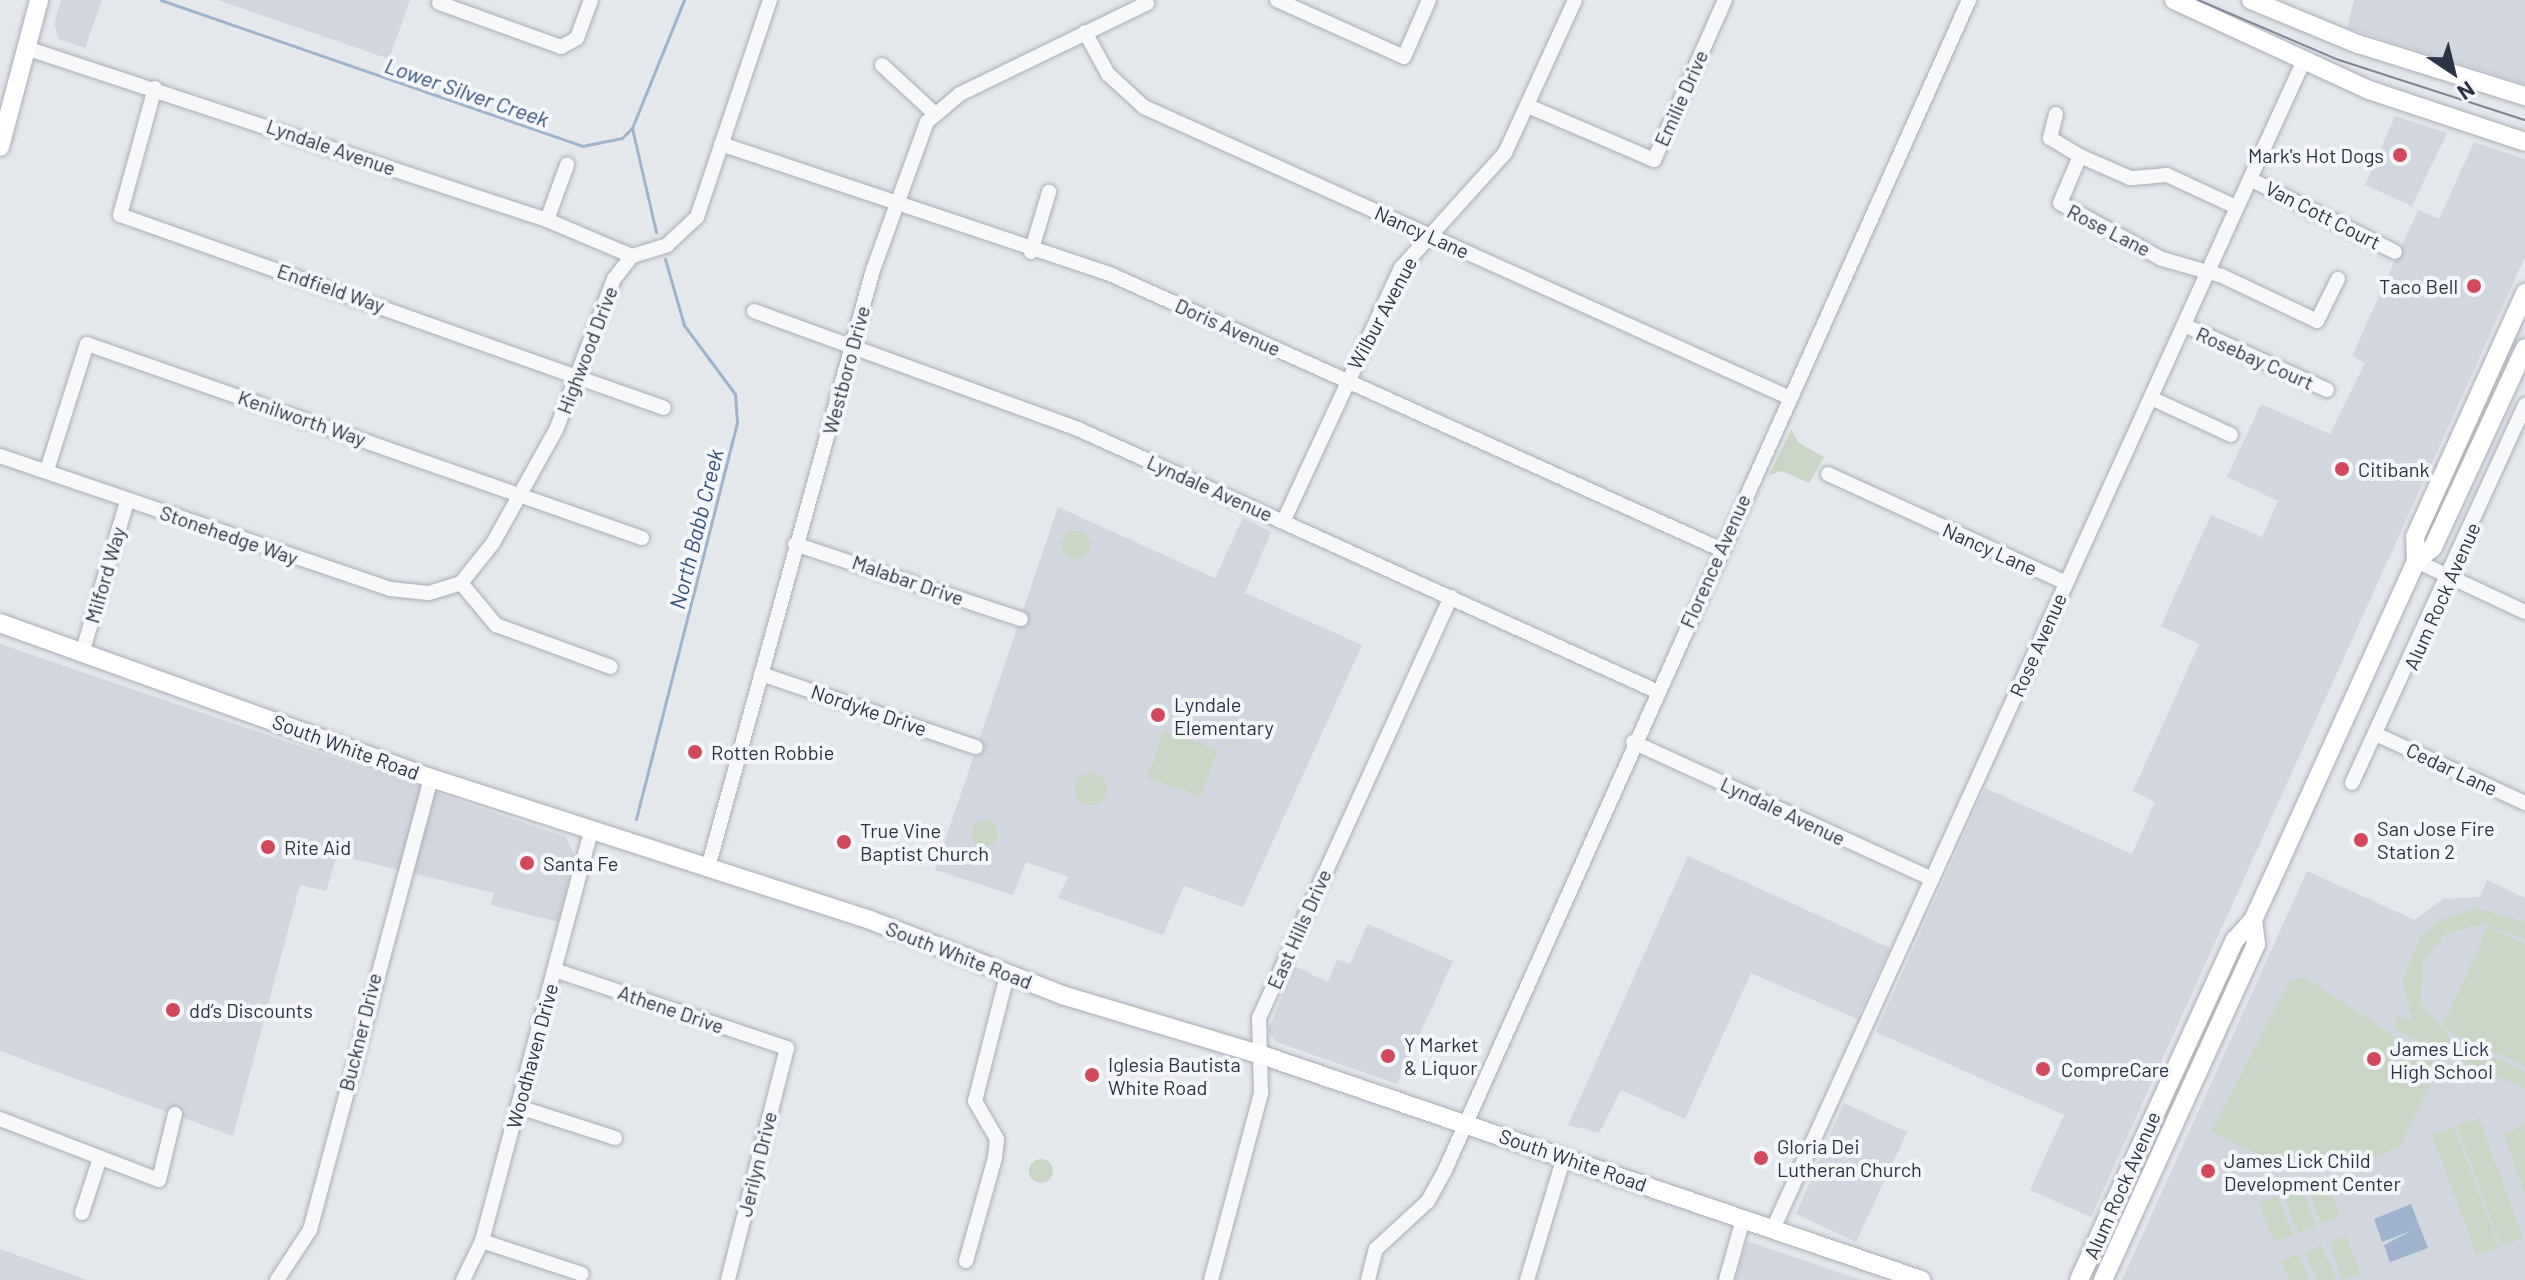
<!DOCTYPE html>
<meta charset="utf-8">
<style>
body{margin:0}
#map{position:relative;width:2525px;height:1280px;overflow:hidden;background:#e4e7ec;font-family:Barlow,sans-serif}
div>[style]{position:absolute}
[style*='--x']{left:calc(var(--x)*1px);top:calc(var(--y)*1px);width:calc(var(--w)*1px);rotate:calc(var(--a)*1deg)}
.built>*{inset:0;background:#d2d6de}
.green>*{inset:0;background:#c9d6c5}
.round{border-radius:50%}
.water>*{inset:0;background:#9fb4cc}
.stream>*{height:3px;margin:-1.5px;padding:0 1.5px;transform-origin:1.5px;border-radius:1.5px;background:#9fb4cc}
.roads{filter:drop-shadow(0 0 2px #a9aeb7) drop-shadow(0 0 2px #a9aeb7)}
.minor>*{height:14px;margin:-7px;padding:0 7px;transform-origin:7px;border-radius:7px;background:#f7f8fa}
.major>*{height:18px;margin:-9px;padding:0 9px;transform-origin:9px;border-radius:9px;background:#fff}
.tram>*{height:2px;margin:-1px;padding:0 1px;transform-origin:1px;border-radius:1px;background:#7d8696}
.dots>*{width:22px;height:22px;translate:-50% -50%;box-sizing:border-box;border:4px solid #f4f6f9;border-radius:50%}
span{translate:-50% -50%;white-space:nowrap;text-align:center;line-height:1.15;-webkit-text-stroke:8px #f4f6f9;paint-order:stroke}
.street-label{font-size:20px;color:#2b3445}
.poi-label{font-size:20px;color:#2b3445}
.right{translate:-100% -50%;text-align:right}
.left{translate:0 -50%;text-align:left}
.water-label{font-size:22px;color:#34527a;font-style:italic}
.north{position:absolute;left:2413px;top:32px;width:80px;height:80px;-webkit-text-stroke:6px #f4f6f9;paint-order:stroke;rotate:145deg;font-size:22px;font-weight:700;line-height:32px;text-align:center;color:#2b3445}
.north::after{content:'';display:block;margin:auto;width:28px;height:36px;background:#2b3445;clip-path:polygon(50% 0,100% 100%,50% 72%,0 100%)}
</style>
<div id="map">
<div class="built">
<i style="clip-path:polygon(61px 0,102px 0,85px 48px,59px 39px,54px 24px)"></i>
<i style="clip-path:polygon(218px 0,410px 0,389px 59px)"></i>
<i style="clip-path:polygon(2354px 0,2525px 0,2525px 84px,2347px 28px)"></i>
<i style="clip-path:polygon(2395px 116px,2447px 133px,2412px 206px,2365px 185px)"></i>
<i style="clip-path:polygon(2474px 142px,2525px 159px,2525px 257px,2091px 1217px,2030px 1190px,2064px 1115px,1876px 1032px,1985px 788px,2132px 854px,2155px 802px,2133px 791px,2199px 644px,2161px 626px,2211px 515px,2262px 537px,2278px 501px,2227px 477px,2261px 404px,2330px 434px,2365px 363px,2352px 356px,2418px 210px,2439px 219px)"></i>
<i style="clip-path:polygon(1058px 507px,1215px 578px,1243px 518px,1271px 532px,1245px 593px,1362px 645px,1243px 907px,1184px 886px,1163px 935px,1058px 898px,1068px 877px,1026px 862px,1013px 895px,935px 870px)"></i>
<i style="clip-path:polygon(0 644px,566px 837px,575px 857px,558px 922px,491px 905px,494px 893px,337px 855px,326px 891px,300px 885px,233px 1136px,0 1051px)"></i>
<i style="clip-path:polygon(1688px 856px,1890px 948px,1857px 1019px,1751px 973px,1685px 1119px,1621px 1090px,1599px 1133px,1568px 1125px)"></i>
<i style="clip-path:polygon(2307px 871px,2415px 920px,2443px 899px,2480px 897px,2487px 880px,2525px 898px,2525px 1280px,2122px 1280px)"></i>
<i style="clip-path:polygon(1368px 924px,1453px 961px,1397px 1084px,1276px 1042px,1268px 1031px,1294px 966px,1328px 982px,1337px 959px,1350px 964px)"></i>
<i style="clip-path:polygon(1844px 1103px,1907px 1132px,1856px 1242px,1796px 1214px)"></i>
<i style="clip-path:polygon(1746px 1241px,1861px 1280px,1736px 1280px)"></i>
<i style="clip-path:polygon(0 1249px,87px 1280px,0 1280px)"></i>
</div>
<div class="green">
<i style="clip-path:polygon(1791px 430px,1799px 443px,1824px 457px,1809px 483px,1782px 471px,1769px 475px)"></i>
<i class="round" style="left:1062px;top:531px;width:28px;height:28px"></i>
<i style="clip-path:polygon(1164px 731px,1218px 750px,1201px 796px,1147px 778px)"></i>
<i class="round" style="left:1075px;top:773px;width:32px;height:32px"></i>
<i class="round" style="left:972px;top:820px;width:26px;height:26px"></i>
<i style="clip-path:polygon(2477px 908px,2525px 922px,2525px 939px,2483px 924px,2446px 933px,2423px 961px,2420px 1003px,2451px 1039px,2525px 1072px,2525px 1089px,2393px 1029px,2399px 1016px,2412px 1021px,2403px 980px,2420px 937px,2439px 920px)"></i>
<i style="clip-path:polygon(2488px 927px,2525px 944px,2525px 1066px,2442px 1028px)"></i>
<i style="clip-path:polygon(2304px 977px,2439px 1066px,2399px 1148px,2348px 1167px,2332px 1159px,2297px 1173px,2211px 1131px,2290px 981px)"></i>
<i style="clip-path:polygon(2479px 1118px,2523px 1238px,2501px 1246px,2457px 1126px)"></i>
<i style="clip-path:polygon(2525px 1125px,2525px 1194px,2504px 1134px)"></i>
<i style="clip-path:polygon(2454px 1127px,2499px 1247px,2477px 1255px,2432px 1135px)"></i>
<i class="round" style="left:1029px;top:1159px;width:24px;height:24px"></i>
<i style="clip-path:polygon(2324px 1177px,2340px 1216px,2322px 1224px,2306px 1185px)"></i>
<i style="clip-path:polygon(2301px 1187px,2316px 1226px,2298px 1233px,2283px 1194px)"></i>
<i style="clip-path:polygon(2277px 1196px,2293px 1235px,2274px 1242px,2259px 1203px)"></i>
<i style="clip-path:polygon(2346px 1236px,2361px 1275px,2343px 1280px,2329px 1243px)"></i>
<i style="clip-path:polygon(2322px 1245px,2336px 1280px,2317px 1280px,2305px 1252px)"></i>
<i style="clip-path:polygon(2299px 1254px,2309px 1280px,2289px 1280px,2281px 1261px)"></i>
</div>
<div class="water">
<i style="clip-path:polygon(2411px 1204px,2428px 1248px,2390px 1262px,2384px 1245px,2413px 1230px,2382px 1242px,2374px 1219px)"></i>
</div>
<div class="stream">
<i style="--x:161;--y:0;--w:446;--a:19.1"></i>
<i style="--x:582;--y:146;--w:41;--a:-11.3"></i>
<i style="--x:622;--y:138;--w:14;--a:-45"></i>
<i style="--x:632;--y:128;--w:138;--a:-67.9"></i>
<i style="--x:632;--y:128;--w:107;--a:77"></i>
<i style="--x:636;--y:819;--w:410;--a:-75.7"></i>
<i style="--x:737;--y:422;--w:28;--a:-94"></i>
<i style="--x:735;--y:394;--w:86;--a:-126.5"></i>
<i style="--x:684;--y:325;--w:69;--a:-106.1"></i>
</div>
<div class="roads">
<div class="minor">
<i style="--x:1277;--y:0;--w:139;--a:24.2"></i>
<i style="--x:1404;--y:57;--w:62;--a:-66.3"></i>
<i style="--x:439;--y:3;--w:130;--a:19.8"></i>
<i style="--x:561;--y:47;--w:18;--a:-29"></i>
<i style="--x:577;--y:38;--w:40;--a:-69.8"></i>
<i style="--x:1085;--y:32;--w:48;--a:61.3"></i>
<i style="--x:1108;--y:74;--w:49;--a:42.5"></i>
<i style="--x:1144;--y:107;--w:706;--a:24.24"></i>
<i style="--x:26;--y:48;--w:549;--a:18.27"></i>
<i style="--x:547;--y:220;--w:92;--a:23"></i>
<i style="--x:882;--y:65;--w:71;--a:42.7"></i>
<i style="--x:155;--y:88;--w:132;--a:105.4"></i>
<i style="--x:120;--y:215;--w:577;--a:19.53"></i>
<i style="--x:1528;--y:106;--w:137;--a:23.2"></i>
<i style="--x:1654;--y:160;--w:175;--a:-66.1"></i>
<i style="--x:2056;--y:114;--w:25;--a:104"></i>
<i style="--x:2050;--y:138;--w:35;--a:31"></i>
<i style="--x:721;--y:144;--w:412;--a:18.5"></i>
<i style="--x:1112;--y:275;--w:667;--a:24.26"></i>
<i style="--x:2250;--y:179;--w:162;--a:26.7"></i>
<i style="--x:2236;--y:207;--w:76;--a:-155.1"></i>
<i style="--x:2167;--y:175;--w:37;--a:175"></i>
<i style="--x:2130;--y:178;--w:55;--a:-156.3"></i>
<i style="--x:2080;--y:156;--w:51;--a:113.1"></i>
<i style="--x:2060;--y:203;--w:116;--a:28.8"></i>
<i style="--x:2162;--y:259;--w:62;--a:15.8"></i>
<i style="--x:2222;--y:276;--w:105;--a:25.3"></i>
<i style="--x:2317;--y:321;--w:47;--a:-63.4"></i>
<i style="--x:547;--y:220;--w:59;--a:-70"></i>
<i style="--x:1031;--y:252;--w:63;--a:-73.3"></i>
<i style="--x:754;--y:311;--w:345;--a:20"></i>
<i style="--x:1078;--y:429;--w:635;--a:24.38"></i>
<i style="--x:2184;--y:325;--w:157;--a:24.4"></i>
<i style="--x:2151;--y:398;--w:88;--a:24.8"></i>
<i style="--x:0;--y:456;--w:412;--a:18.8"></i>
<i style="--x:390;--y:589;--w:39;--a:6"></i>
<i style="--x:429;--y:593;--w:34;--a:-17"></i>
<i style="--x:461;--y:583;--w:51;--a:-51.3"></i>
<i style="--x:493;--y:543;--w:129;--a:-60.9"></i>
<i style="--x:556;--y:430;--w:162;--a:-69"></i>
<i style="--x:614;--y:279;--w:29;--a:-52"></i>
<i style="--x:632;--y:256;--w:37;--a:-17"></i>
<i style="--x:667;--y:245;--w:41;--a:-43"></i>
<i style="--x:697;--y:217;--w:229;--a:-71.4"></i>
<i style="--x:47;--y:470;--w:132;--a:-72.4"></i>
<i style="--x:87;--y:344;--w:588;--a:19.27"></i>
<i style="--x:1828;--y:474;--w:262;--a:24.6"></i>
<i style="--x:1284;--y:520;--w:278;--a:-65.1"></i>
<i style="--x:1401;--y:268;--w:155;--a:-47.9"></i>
<i style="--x:1505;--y:153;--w:168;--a:-65.4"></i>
<i style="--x:795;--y:544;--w:238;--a:18.4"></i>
<i style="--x:2416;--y:561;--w:120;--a:25.1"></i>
<i style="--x:461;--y:583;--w:55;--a:50.2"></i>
<i style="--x:496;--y:625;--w:122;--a:20.1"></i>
<i style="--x:83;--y:650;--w:155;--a:-73.5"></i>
<i style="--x:761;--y:674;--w:227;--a:18.8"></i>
<i style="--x:2380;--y:736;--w:160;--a:24.8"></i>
<i style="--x:1633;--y:742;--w:329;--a:24.6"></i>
<i style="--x:2352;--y:783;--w:416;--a:-65.4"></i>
<i style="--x:709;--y:864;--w:616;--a:-74.57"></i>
<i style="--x:873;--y:270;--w:158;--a:-70"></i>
<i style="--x:927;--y:122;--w:43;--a:-40.3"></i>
<i style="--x:960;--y:94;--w:208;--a:-25.9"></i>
<i style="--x:555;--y:970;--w:245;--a:18.6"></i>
<i style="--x:787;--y:1048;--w:239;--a:104.3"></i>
<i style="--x:519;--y:1107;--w:101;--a:17.9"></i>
<i style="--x:0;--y:1119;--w:170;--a:21"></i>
<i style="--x:159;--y:1180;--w:68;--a:-76.4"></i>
<i style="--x:82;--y:1213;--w:58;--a:-71.9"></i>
<i style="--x:1773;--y:1229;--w:1282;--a:-65.57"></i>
<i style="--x:482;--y:1241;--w:105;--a:18.3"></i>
<i style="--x:966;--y:1261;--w:107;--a:-74.3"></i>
<i style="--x:995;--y:1158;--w:19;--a:-84"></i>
<i style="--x:997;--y:1139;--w:44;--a:-120.1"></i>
<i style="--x:975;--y:1101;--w:130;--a:-75.7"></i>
<i style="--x:277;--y:1280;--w:60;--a:-56.6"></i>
<i style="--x:310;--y:1230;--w:468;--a:-75"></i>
<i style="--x:463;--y:1280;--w:43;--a:-64"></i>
<i style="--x:482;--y:1241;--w:426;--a:-75.1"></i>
<i style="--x:1211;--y:1280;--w:194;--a:-75"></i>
<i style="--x:1261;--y:1093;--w:75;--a:-91.5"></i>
<i style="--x:1259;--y:1018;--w:463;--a:-65.5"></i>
<i style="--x:1368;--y:1280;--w:32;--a:-76"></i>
<i style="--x:1376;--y:1249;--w:71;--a:-42.7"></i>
<i style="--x:1428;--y:1201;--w:35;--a:-61"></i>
<i style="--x:1445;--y:1170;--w:1282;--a:-65.87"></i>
<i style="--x:1527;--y:1280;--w:128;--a:-73.3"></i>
<i style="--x:1726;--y:1280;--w:63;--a:-74.4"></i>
</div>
<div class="major">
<i style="--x:2174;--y:0;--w:215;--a:24.8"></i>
<i style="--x:2369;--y:90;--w:164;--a:18.4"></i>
<i style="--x:2251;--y:0;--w:116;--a:22.4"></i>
<i style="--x:2358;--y:44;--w:175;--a:17.3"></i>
<i style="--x:0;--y:147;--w:152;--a:-75.1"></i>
<i style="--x:2416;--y:561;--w:22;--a:-39"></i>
<i style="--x:2433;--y:547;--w:219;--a:-65.2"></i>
<i style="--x:0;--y:623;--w:458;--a:19.8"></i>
<i style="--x:431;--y:778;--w:461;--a:17.9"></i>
<i style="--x:870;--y:920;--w:206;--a:21.3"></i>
<i style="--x:1062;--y:995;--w:206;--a:16.7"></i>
<i style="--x:1259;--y:1054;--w:700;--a:18.85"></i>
<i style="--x:2079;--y:1280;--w:374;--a:-65.4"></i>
<i style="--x:2235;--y:940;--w:27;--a:-48"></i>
<i style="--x:2253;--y:920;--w:67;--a:-65.3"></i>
<i style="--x:2281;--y:859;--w:327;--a:-65.6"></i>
<i style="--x:2416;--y:561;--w:24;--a:-92"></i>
<i style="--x:2415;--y:537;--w:268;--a:-65.7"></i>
<i style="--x:2103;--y:1280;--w:369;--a:-65.5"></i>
<i style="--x:2256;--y:944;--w:24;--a:-97"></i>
</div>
</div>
<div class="tram">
<i style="--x:2198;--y:0;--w:153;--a:23.1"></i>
<i style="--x:2339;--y:60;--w:195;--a:17.9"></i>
</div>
<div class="dots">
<i style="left:2400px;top:155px;background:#d1495b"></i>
<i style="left:2474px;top:286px;background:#d1495b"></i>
<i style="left:2342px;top:469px;background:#d1495b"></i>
<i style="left:1158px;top:715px;background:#d1495b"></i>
<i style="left:695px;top:752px;background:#d1495b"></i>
<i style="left:2361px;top:840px;background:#d1495b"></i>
<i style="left:844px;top:842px;background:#d1495b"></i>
<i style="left:268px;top:847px;background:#d1495b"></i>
<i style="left:527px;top:863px;background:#d1495b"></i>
<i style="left:173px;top:1010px;background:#d1495b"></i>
<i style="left:1388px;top:1056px;background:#d1495b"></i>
<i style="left:2374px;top:1059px;background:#d1495b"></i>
<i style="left:2043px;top:1069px;background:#d1495b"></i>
<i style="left:1092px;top:1075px;background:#d1495b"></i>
<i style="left:1761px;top:1158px;background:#d1495b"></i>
<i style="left:2208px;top:1171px;background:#d1495b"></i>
</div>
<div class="street-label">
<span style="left:1681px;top:98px;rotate:-66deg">Emilie Drive</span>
<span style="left:331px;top:147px;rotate:19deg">Lyndale Avenue</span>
<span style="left:2323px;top:215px;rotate:27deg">Van Cott Court</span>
<span style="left:2109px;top:230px;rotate:27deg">Rose Lane</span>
<span style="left:1422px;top:232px;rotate:24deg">Nancy Lane</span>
<span style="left:331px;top:288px;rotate:19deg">Endfield Way</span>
<span style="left:1382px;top:313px;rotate:-62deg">Wilbur Avenue</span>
<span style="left:1228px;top:327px;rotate:24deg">Doris Avenue</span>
<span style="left:587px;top:350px;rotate:-69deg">Highwood Drive</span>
<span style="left:2255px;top:358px;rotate:24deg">Rosebay Court</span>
<span style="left:846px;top:370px;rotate:-75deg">Westboro Drive</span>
<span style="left:302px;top:418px;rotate:19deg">Kenilworth Way</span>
<span style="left:1210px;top:488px;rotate:24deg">Lyndale Avenue</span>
<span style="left:229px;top:535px;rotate:19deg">Stonehedge Way</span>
<span style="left:1990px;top:549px;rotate:24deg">Nancy Lane</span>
<span style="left:1715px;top:561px;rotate:-66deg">Florence Avenue</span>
<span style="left:105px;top:575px;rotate:-74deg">Milford Way</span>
<span style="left:908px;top:580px;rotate:19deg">Malabar Drive</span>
<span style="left:2442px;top:596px;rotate:-66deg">Alum Rock Avenue</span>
<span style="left:2038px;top:645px;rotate:-66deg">Rose Avenue</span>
<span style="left:869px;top:710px;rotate:19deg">Nordyke Drive</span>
<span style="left:346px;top:747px;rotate:20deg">South White Road</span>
<span style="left:2452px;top:769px;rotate:25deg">Cedar Lane</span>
<span style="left:1783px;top:811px;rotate:25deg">Lyndale Avenue</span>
<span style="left:1299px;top:929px;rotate:-66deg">East Hills Drive</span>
<span style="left:959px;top:955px;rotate:21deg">South White Road</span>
<span style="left:671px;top:1009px;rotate:19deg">Athene Drive</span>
<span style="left:360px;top:1032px;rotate:-76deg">Buckner Drive</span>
<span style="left:532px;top:1056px;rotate:-75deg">Woodhaven Drive</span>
<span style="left:1573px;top:1160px;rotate:19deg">South White Road</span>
<span style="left:757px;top:1164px;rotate:-76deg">Jerilyn Drive</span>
<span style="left:2122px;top:1185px;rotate:-66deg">Alum Rock Avenue</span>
</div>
<div class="poi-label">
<span class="right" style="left:2384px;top:155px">Mark's Hot Dogs</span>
<span class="right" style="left:2458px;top:286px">Taco Bell</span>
<span class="left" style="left:2358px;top:469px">Citibank</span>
<span class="left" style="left:1174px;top:716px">Lyndale<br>Elementary</span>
<span class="left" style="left:711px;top:752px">Rotten Robbie</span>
<span class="left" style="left:2377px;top:840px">San Jose Fire<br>Station 2</span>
<span class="left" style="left:860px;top:842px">True Vine<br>Baptist Church</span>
<span class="left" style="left:284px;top:847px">Rite Aid</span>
<span class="left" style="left:543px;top:863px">Santa Fe</span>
<span class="left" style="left:189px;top:1010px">dd’s Discounts</span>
<span class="left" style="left:1404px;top:1056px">Y Market<br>&amp; Liquor</span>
<span class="left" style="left:2390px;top:1060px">James Lick<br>High School</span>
<span class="left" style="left:1108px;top:1076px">Iglesia Bautista<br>White Road</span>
<span class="left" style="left:2061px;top:1069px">CompreCare</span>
<span class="left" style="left:1777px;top:1158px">Gloria Dei<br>Lutheran Church</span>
<span class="left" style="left:2224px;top:1172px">James Lick Child<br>Development Center</span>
</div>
<div class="water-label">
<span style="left:467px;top:92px;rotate:19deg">Lower Silver Creek</span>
<span style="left:696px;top:529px;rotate:-76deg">North Babb Creek</span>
</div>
<div class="north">N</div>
</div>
